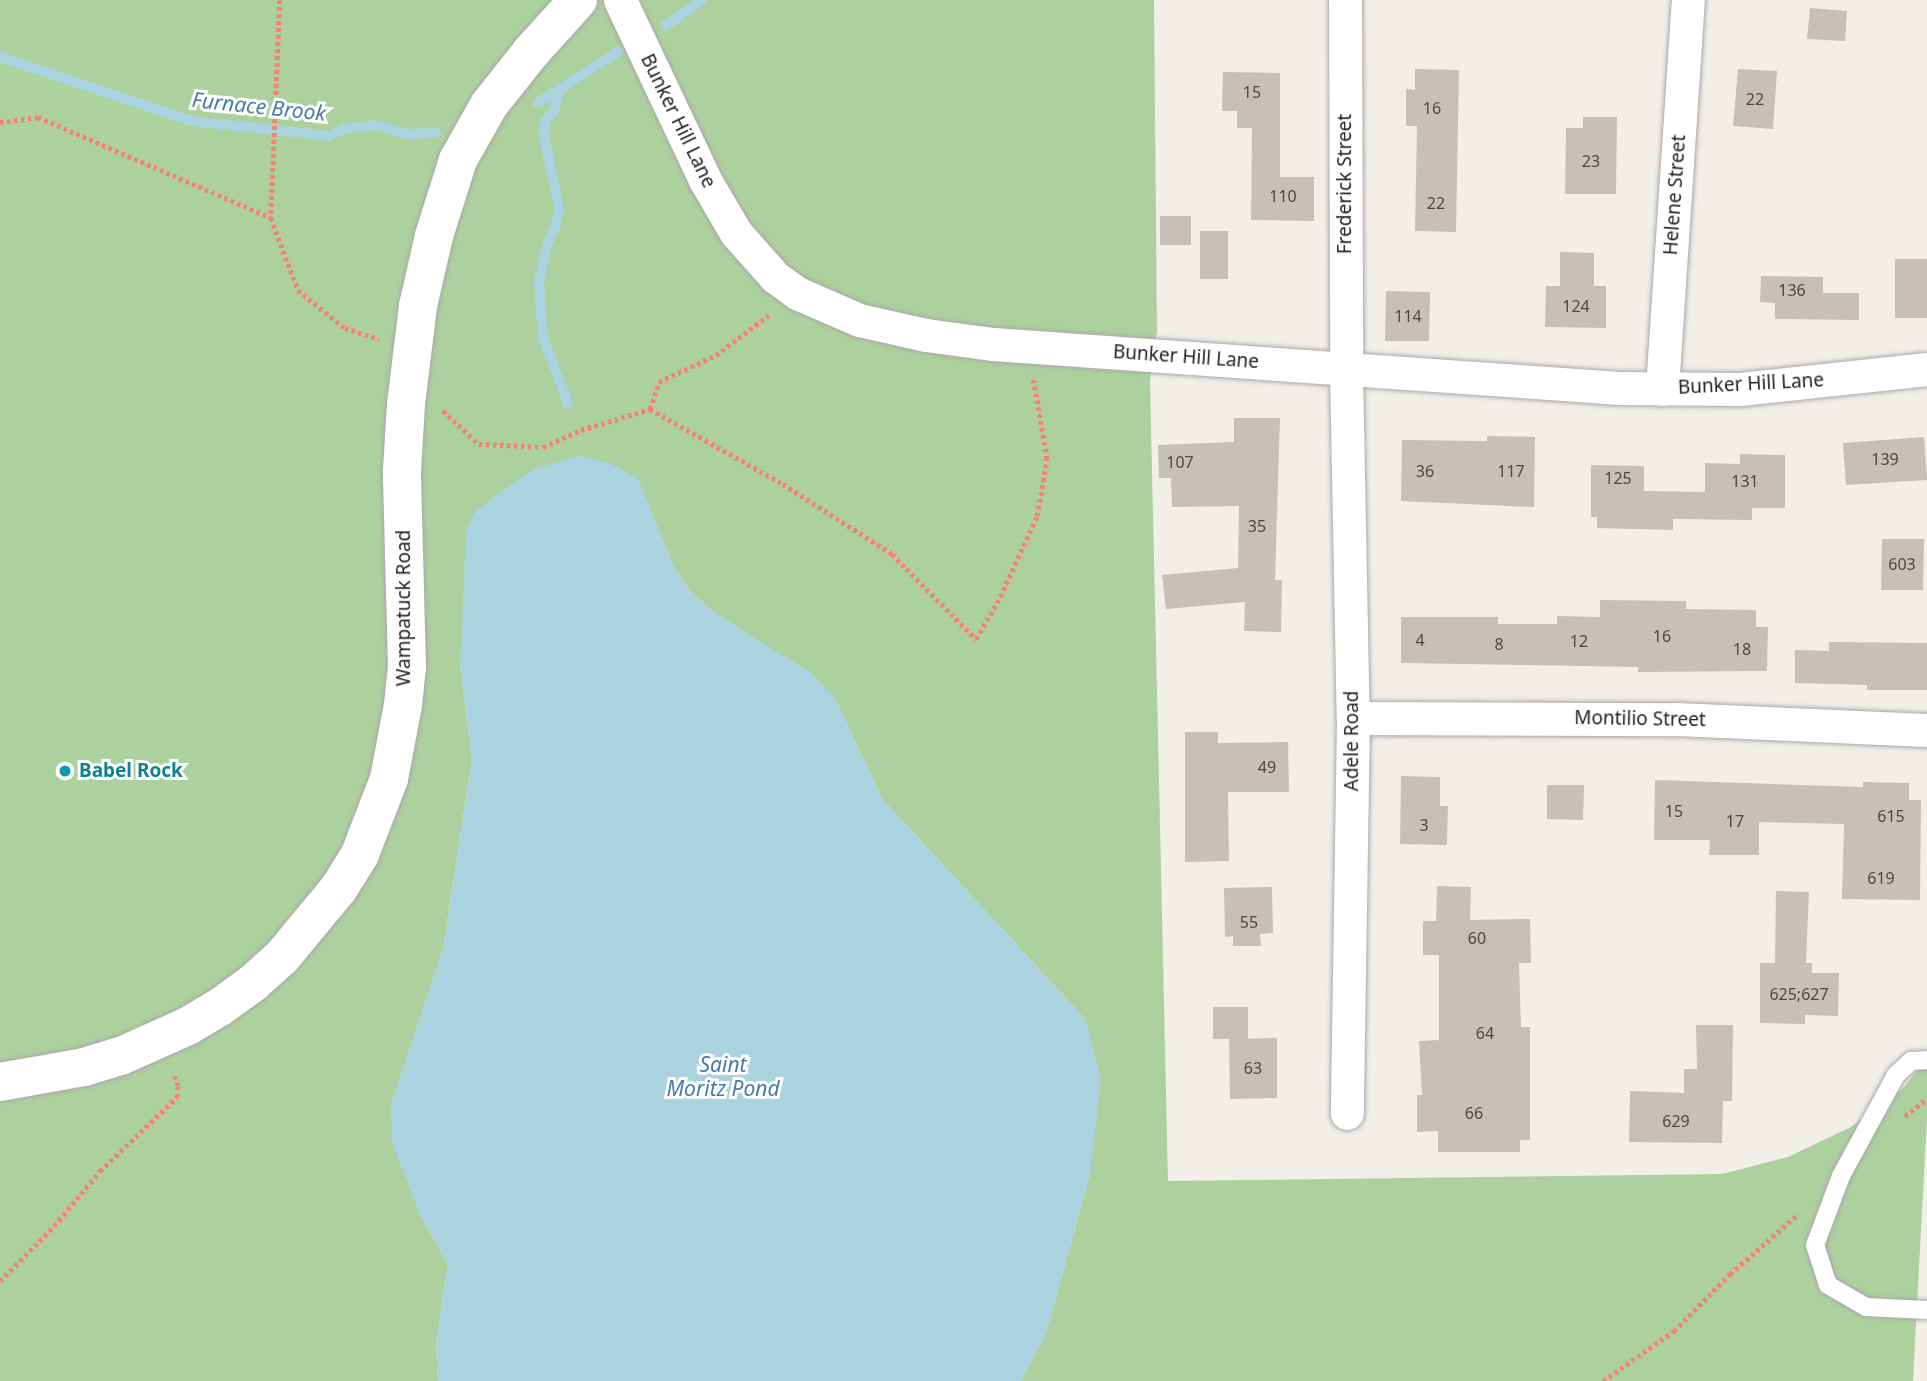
<!DOCTYPE html>
<style>
body{margin:0}
#map{position:relative;width:1927px;height:1381px;overflow:hidden;background:#f2efe9;font-family:"Noto Sans",sans-serif}
div>[style]{position:absolute}
[style*='--x']{left:calc(var(--x)*1px);top:calc(var(--y)*1px);width:calc(var(--w)*1px);rotate:calc(var(--a)*1deg)}
.forest>*{inset:0;background:#add19e}
.water>*{inset:0;background:#aad3df}
.stream>*{height:10px;margin:-5px;padding:0 5px;transform-origin:5px;border-radius:5px;background:#aad3df}
.building>*{inset:0;background:#c7bfb8}
.path>*{height:4.5px;margin-top:-2.25px;transform-origin:0;background:repeating-linear-gradient(90deg,#fa8072 0 3.5px,transparent 0 7px)}
.roads{filter:drop-shadow(0 0 2px #a9a9a9) drop-shadow(0 0 2px #a9a9a9)}
.service>*{height:18px;margin:-9px;padding:0 9px;transform-origin:9px;border-radius:9px;background:#fff}
.minor>*{height:33px;margin:-16.5px;padding:0 16.5px;transform-origin:16.5px;border-radius:16.5px;background:#fff}
.tertiary>*{height:38px;margin:-19px;padding:0 19px;transform-origin:19px;border-radius:19px;background:#fff}
.dots>*{width:19px;height:19px;translate:-50% -50%;box-sizing:border-box;border:4px solid #fff;border-radius:50%}
span{translate:-50% -50%;white-space:nowrap;text-align:center;line-height:1.15;-webkit-text-stroke:6px #fff;paint-order:stroke}
.number-label{font-size:16px;color:#4b4948}
.number-label span{-webkit-text-stroke-width:0}
.street-label{font-size:19px;color:#222}
.culture-label{font-size:19px;color:#0d838f;font-weight:700}
.left{translate:0 -50%;text-align:left}
.water-label{font-size:21px;color:#4a7aab;font-style:italic}
</style>
<div id="map">
<div class="forest">
<i style="clip-path:polygon(0 0,1154px 0,1157px 331px,1150px 380px,1168px 1181px,1722px 1174px,1788px 1157px,1851px 1127px,1903px 1088px,1927px 1058px,1927px 1118px,1913px 1381px,1021px 1381px,1046px 1333px,1090px 1174px,1085px 1019px,883px 800px,835px 699px,712px 611px,690px 591px,676px 571px,460px 664px,472px 760px,443px 949px,391px 1105px,420px 1215px,448px 1264px,436px 1344px,438px 1381px,0 1381px)"></i>
</div>
<div class="water">
<i style="clip-path:polygon(579px 456px,609px 463px,638px 478px,676px 571px,690px 591px,712px 611px,811px 673px,835px 699px,883px 800px,1085px 1019px,1101px 1078px,1090px 1174px,1046px 1333px,1021px 1381px,438px 1381px,436px 1344px,448px 1264px,420px 1215px,392px 1142px,391px 1105px,443px 949px,472px 760px,460px 664px,466px 532px,476px 510px,533px 469px)"></i>
</div>
<div class="stream">
<i style="--x:665;--y:26;--w:45;--a:-35.1"></i>
<i style="--x:0;--y:57;--w:201;--a:18.5"></i>
<i style="--x:191;--y:121;--w:139;--a:6.2"></i>
<i style="--x:329;--y:136;--w:16;--a:-27"></i>
<i style="--x:343;--y:129;--w:32;--a:-7"></i>
<i style="--x:375;--y:125;--w:32;--a:16"></i>
<i style="--x:406;--y:134;--w:30;--a:-2"></i>
<i style="--x:559;--y:90;--w:22;--a:103"></i>
<i style="--x:554;--y:111;--w:13;--a:132"></i>
<i style="--x:545;--y:121;--w:15;--a:94"></i>
<i style="--x:544;--y:136;--w:74;--a:78.2"></i>
<i style="--x:559;--y:208;--w:17;--a:100"></i>
<i style="--x:556;--y:225;--w:22;--a:114"></i>
<i style="--x:547;--y:245;--w:39;--a:102"></i>
<i style="--x:539;--y:283;--w:55;--a:85.8"></i>
<i style="--x:543;--y:338;--w:70;--a:69"></i>
<i style="--x:538;--y:103;--w:96;--a:-32.7"></i>
</div>
<div class="building">
<i style="clip-path:polygon(1810px 8px,1847px 11px,1845px 41px,1807px 39px)"></i>
<i style="clip-path:polygon(1415px 69px,1459px 70px,1456px 232px,1415px 231px,1417px 126px,1406px 126px,1406px 89px,1415px 90px)"></i>
<i style="clip-path:polygon(1738px 69px,1777px 71px,1773px 129px,1733px 126px)"></i>
<i style="clip-path:polygon(1223px 72px,1280px 73px,1280px 177px,1314px 177px,1314px 221px,1251px 220px,1252px 128px,1237px 128px,1237px 111px,1222px 111px)"></i>
<i style="clip-path:polygon(1583px 117px,1617px 117px,1616px 194px,1565px 194px,1566px 128px,1583px 128px)"></i>
<i style="clip-path:polygon(1160px 216px,1191px 216px,1191px 245px,1160px 245px)"></i>
<i style="clip-path:polygon(1200px 231px,1228px 231px,1228px 279px,1200px 279px)"></i>
<i style="clip-path:polygon(1560px 252px,1594px 253px,1594px 286px,1606px 286px,1606px 328px,1545px 327px,1546px 286px,1560px 286px)"></i>
<i style="clip-path:polygon(1895px 259px,1927px 259px,1927px 318px,1895px 318px)"></i>
<i style="clip-path:polygon(1761px 276px,1823px 277px,1823px 293px,1859px 293px,1859px 320px,1775px 319px,1775px 303px,1760px 302px)"></i>
<i style="clip-path:polygon(1386px 291px,1430px 292px,1429px 341px,1385px 341px)"></i>
<i style="clip-path:polygon(1234px 418px,1280px 418px,1275px 580px,1282px 580px,1281px 632px,1244px 631px,1245px 602px,1166px 609px,1162px 575px,1238px 568px,1239px 506px,1172px 507px,1171px 478px,1159px 478px,1158px 445px,1234px 442px)"></i>
<i style="clip-path:polygon(1487px 436px,1535px 437px,1534px 507px,1401px 501px,1402px 440px,1487px 441px)"></i>
<i style="clip-path:polygon(1924px 437px,1927px 480px,1846px 485px,1843px 443px)"></i>
<i style="clip-path:polygon(1740px 454px,1785px 455px,1785px 508px,1752px 508px,1752px 520px,1673px 519px,1673px 530px,1597px 528px,1597px 517px,1591px 517px,1591px 465px,1644px 466px,1644px 491px,1705px 492px,1705px 463px,1740px 464px)"></i>
<i style="clip-path:polygon(1882px 539px,1924px 539px,1923px 590px,1881px 590px)"></i>
<i style="clip-path:polygon(1600px 600px,1686px 601px,1686px 609px,1756px 610px,1756px 627px,1768px 627px,1767px 671px,1638px 672px,1638px 667px,1401px 663px,1401px 617px,1498px 617px,1498px 624px,1557px 624px,1557px 616px,1600px 617px)"></i>
<i style="clip-path:polygon(1829px 642px,1927px 643px,1927px 690px,1867px 690px,1867px 685px,1795px 683px,1795px 650px,1829px 651px)"></i>
<i style="clip-path:polygon(1185px 732px,1218px 732px,1218px 743px,1288px 742px,1289px 792px,1228px 792px,1229px 861px,1185px 862px)"></i>
<i style="clip-path:polygon(1401px 776px,1440px 777px,1440px 806px,1448px 806px,1447px 845px,1400px 844px)"></i>
<i style="clip-path:polygon(1655px 780px,1863px 787px,1863px 782px,1909px 783px,1909px 800px,1921px 800px,1920px 900px,1842px 899px,1844px 824px,1759px 822px,1759px 855px,1709px 855px,1710px 840px,1654px 840px)"></i>
<i style="clip-path:polygon(1547px 785px,1584px 785px,1583px 820px,1547px 819px)"></i>
<i style="clip-path:polygon(1437px 886px,1471px 887px,1470px 920px,1530px 919px,1531px 963px,1519px 963px,1521px 1027px,1530px 1027px,1530px 1140px,1520px 1140px,1520px 1152px,1438px 1152px,1438px 1131px,1417px 1132px,1417px 1095px,1422px 1095px,1419px 1041px,1439px 1040px,1439px 955px,1423px 955px,1423px 921px,1436px 921px)"></i>
<i style="clip-path:polygon(1272px 887px,1273px 933px,1260px 934px,1261px 946px,1233px 946px,1233px 936px,1225px 937px,1224px 888px)"></i>
<i style="clip-path:polygon(1776px 891px,1809px 892px,1806px 963px,1812px 963px,1812px 973px,1839px 973px,1838px 1016px,1805px 1015px,1805px 1024px,1760px 1023px,1760px 963px,1775px 963px)"></i>
<i style="clip-path:polygon(1213px 1007px,1248px 1007px,1248px 1039px,1213px 1039px)"></i>
<i style="clip-path:polygon(1696px 1025px,1733px 1025px,1732px 1101px,1723px 1101px,1722px 1143px,1629px 1142px,1630px 1091px,1684px 1093px,1684px 1069px,1697px 1069px)"></i>
<i style="clip-path:polygon(1277px 1038px,1277px 1098px,1230px 1099px,1229px 1039px)"></i>
</div>
<div class="path">
<i style="--x:280;--y:0;--w:218;--a:92.4"></i>
<i style="--x:271;--y:218;--w:77;--a:69.4"></i>
<i style="--x:298;--y:290;--w:60;--a:39"></i>
<i style="--x:345;--y:328;--w:36;--a:18"></i>
<i style="--x:0;--y:122;--w:38;--a:-7"></i>
<i style="--x:38;--y:117;--w:254;--a:23.4"></i>
<i style="--x:650;--y:409;--w:28;--a:-72"></i>
<i style="--x:659;--y:382;--w:63;--a:-25.3"></i>
<i style="--x:716;--y:355;--w:66;--a:-37"></i>
<i style="--x:443;--y:411;--w:49;--a:42.5"></i>
<i style="--x:479;--y:444;--w:64;--a:2.7"></i>
<i style="--x:543;--y:447;--w:42;--a:-24.1"></i>
<i style="--x:581;--y:430;--w:72;--a:-16.9"></i>
<i style="--x:650;--y:409;--w:153;--a:29.4"></i>
<i style="--x:783;--y:484;--w:130;--a:32.7"></i>
<i style="--x:892;--y:554;--w:120;--a:45.3"></i>
<i style="--x:976;--y:639;--w:42;--a:-59.7"></i>
<i style="--x:997;--y:603;--w:96;--a:-65.3"></i>
<i style="--x:1037;--y:516;--w:58;--a:-80"></i>
<i style="--x:1047;--y:459;--w:81;--a:-99.9"></i>
<i style="--x:1905;--y:1116;--w:28;--a:-38"></i>
<i style="--x:0;--y:1281;--w:77;--a:-45.5"></i>
<i style="--x:54;--y:1226;--w:72;--a:-50.1"></i>
<i style="--x:100;--y:1171;--w:107;--a:-43.9"></i>
<i style="--x:177;--y:1097;--w:11;--a:-85"></i>
<i style="--x:178;--y:1086;--w:12;--a:-110"></i>
<i style="--x:1603;--y:1381;--w:87;--a:-35.2"></i>
<i style="--x:1674;--y:1331;--w:80;--a:-45.5"></i>
<i style="--x:1730;--y:1274;--w:88;--a:-41.3"></i>
</div>
<div class="roads">
<div class="service">
<i style="--x:1927;--y:1060;--w:16;--a:176"></i>
<i style="--x:1911;--y:1061;--w:21;--a:137"></i>
<i style="--x:1896;--y:1075;--w:115;--a:118.6"></i>
<i style="--x:1841;--y:1176;--w:74;--a:110.6"></i>
<i style="--x:1815;--y:1245;--w:42;--a:72"></i>
<i style="--x:1828;--y:1285;--w:44;--a:30.1"></i>
<i style="--x:1866;--y:1307;--w:61;--a:2.8"></i>
</div>
<div class="minor">
<i style="--x:620;--y:0;--w:199;--a:64.7"></i>
<i style="--x:705;--y:180;--w:61;--a:59.7"></i>
<i style="--x:736;--y:233;--w:59;--a:48.4"></i>
<i style="--x:775;--y:277;--w:27;--a:36"></i>
<i style="--x:797;--y:293;--w:68;--a:23.5"></i>
<i style="--x:859;--y:320;--w:69;--a:12.6"></i>
<i style="--x:926;--y:335;--w:68;--a:7.7"></i>
<i style="--x:993;--y:344;--w:628;--a:4.02"></i>
<i style="--x:1619;--y:388;--w:121;--a:0.5"></i>
<i style="--x:1740;--y:389;--w:188;--a:-6.1"></i>
<i style="--x:1345;--y:0;--w:369;--a:89.8"></i>
<i style="--x:1346;--y:369;--w:349;--a:88.9"></i>
<i style="--x:1353;--y:718;--w:395;--a:90.9"></i>
<i style="--x:1662;--y:389;--w:390;--a:-86.2"></i>
<i style="--x:1353;--y:718;--w:323;--a:0.2"></i>
<i style="--x:1676;--y:719;--w:251;--a:2.5"></i>
</div>
<div class="tertiary">
<i style="--x:0;--y:1082;--w:85;--a:-10.1"></i>
<i style="--x:84;--y:1067;--w:39;--a:-17"></i>
<i style="--x:121;--y:1056;--w:73;--a:-24.1"></i>
<i style="--x:188;--y:1026;--w:37;--a:-31"></i>
<i style="--x:220;--y:1007;--w:41;--a:-36"></i>
<i style="--x:253;--y:983;--w:39;--a:-42"></i>
<i style="--x:282;--y:957;--w:89;--a:-50.4"></i>
<i style="--x:339;--y:888;--w:40;--a:-58"></i>
<i style="--x:360;--y:854;--w:80;--a:-68.9"></i>
<i style="--x:389;--y:779;--w:75;--a:-79.3"></i>
<i style="--x:403;--y:705;--w:37;--a:-84"></i>
<i style="--x:407;--y:668;--w:197;--a:-91.5"></i>
<i style="--x:402;--y:471;--w:67;--a:-86.6"></i>
<i style="--x:406;--y:404;--w:99;--a:-83"></i>
<i style="--x:418;--y:306;--w:72;--a:-77.1"></i>
<i style="--x:434;--y:236;--w:80;--a:-72.5"></i>
<i style="--x:458;--y:160;--w:63;--a:-60.6"></i>
<i style="--x:489;--y:105;--w:68;--a:-51.6"></i>
<i style="--x:531;--y:52;--w:70;--a:-47.9"></i>
</div>
</div>
<div class="dots">
<i style="left:65px;top:771px;background:#0f9aa8"></i>
</div>
<div class="number-label">
<span style="left:1252px;top:92px">15</span>
<span style="left:1755px;top:99px">22</span>
<span style="left:1432px;top:108px">16</span>
<span style="left:1591px;top:161px">23</span>
<span style="left:1283px;top:196px">110</span>
<span style="left:1436px;top:203px">22</span>
<span style="left:1792px;top:290px">136</span>
<span style="left:1576px;top:306px">124</span>
<span style="left:1408px;top:316px">114</span>
<span style="left:1885px;top:459px">139</span>
<span style="left:1180px;top:462px">107</span>
<span style="left:1425px;top:471px">36</span>
<span style="left:1511px;top:471px">117</span>
<span style="left:1618px;top:478px">125</span>
<span style="left:1745px;top:481px">131</span>
<span style="left:1257px;top:526px">35</span>
<span style="left:1902px;top:564px">603</span>
<span style="left:1662px;top:636px">16</span>
<span style="left:1420px;top:640px">4</span>
<span style="left:1579px;top:641px">12</span>
<span style="left:1499px;top:644px">8</span>
<span style="left:1742px;top:649px">18</span>
<span style="left:1267px;top:767px">49</span>
<span style="left:1674px;top:811px">15</span>
<span style="left:1891px;top:816px">615</span>
<span style="left:1735px;top:821px">17</span>
<span style="left:1424px;top:825px">3</span>
<span style="left:1881px;top:878px">619</span>
<span style="left:1249px;top:922px">55</span>
<span style="left:1477px;top:938px">60</span>
<span style="left:1799px;top:994px">625;627</span>
<span style="left:1485px;top:1033px">64</span>
<span style="left:1253px;top:1068px">63</span>
<span style="left:1474px;top:1113px">66</span>
<span style="left:1676px;top:1121px">629</span>
</div>
<div class="street-label">
<span style="left:678px;top:121px;rotate:64deg">Bunker Hill Lane</span>
<span style="left:1345px;top:184px;rotate:-90deg">Frederick Street</span>
<span style="left:1675px;top:195px;rotate:-86deg">Helene Street</span>
<span style="left:1186px;top:357px;rotate:4deg">Bunker Hill Lane</span>
<span style="left:1751px;top:384px;rotate:-3deg">Bunker Hill Lane</span>
<span style="left:404px;top:608px;rotate:-90deg">Wampatuck Road</span>
<span style="left:1640px;top:719px;rotate:1deg">Montilio Street</span>
<span style="left:1352px;top:741px;rotate:-90deg">Adele Road</span>
</div>
<div class="culture-label">
<span class="left" style="left:79px;top:771px">Babel Rock</span>
</div>
<div class="water-label">
<span style="left:259px;top:106px;rotate:6deg">Furnace Brook</span>
<span style="left:723px;top:1076px">Saint<br>Moritz Pond</span>
</div>
</div>
